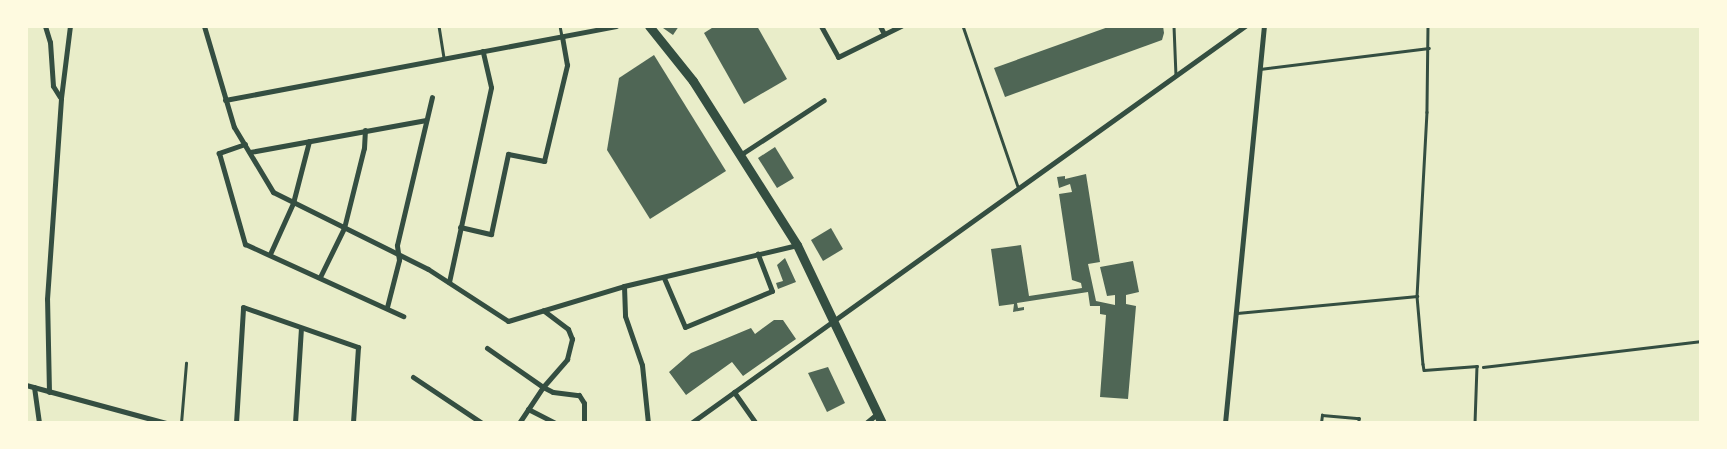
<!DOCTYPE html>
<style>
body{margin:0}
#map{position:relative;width:1727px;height:449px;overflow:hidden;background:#e9edc9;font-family:Poppins,sans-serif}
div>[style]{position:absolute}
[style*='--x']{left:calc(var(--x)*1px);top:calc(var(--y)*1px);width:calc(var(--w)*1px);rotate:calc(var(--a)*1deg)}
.building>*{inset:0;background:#4f6655}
.path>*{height:2.5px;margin:-1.25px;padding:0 1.25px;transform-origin:1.25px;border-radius:1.25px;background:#344e41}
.service>*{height:2.5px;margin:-1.25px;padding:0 1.25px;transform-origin:1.25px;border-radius:1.25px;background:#344e41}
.minor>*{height:5px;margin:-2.5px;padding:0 2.5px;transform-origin:2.5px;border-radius:2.5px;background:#344e41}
.primary>*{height:9px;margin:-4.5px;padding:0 4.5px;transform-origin:4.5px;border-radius:4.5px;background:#344e41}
span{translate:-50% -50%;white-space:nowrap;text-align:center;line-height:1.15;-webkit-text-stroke:4px #fefae0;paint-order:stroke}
.frame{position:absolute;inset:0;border:28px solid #fefae0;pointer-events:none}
</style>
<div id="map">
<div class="building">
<i style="clip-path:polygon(665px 26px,679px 26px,673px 35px,663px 28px)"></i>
<i style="clip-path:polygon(715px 26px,757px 26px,787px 79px,744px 104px,704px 33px)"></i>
<i style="clip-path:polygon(1111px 26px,1163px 26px,1164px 33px,1162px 40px,1005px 97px,994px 68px)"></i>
<i style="clip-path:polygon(654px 55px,726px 171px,650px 219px,607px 150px,619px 78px)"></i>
<i style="clip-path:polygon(775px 147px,794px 178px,777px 188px,758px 158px)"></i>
<i style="clip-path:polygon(1086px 174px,1100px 262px,1088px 264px,1096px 301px,1115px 305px,1115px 295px,1107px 296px,1100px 267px,1133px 261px,1139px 292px,1126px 295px,1126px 304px,1136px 306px,1128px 399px,1100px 397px,1106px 315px,1100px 314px,1100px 306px,1090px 306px,1088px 292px,1017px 303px,1018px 308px,1024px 307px,1024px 310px,1013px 312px,1014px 304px,999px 306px,991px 249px,1021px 245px,1029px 296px,1082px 288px,1081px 283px,1072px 280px,1059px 194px,1072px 192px,1070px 184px,1059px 188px,1057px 177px,1065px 176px,1065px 179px)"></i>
<i style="clip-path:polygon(831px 228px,843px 249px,823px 261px,811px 240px)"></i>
<i style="clip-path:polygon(785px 258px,796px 282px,778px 289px,776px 283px,783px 281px,777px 265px)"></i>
<i style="clip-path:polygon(774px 320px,783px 320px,796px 339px,743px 376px,732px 362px,686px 395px,669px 372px,691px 353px,751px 328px,755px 334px)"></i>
<i style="clip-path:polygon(828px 367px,845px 403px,827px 412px,808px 373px)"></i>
</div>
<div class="path">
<i style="--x:1483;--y:367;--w:220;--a:-6.8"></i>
</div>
<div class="service">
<i style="--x:439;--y:26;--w:31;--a:81"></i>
<i style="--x:560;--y:26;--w:10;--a:79"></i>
<i style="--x:963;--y:26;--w:170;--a:71.1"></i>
<i style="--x:1174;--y:26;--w:49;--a:87.7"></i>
<i style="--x:1428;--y:26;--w:86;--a:90.7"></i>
<i style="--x:1427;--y:112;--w:184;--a:93.1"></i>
<i style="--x:1417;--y:296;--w:68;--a:85"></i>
<i style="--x:1423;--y:364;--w:6;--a:81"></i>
<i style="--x:1424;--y:370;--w:53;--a:-4.3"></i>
<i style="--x:1477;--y:366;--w:57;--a:92"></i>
<i style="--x:1260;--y:69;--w:170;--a:-7.1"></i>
<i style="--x:1237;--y:313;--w:181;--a:-5.4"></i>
<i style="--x:181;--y:423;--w:60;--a:-85.2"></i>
<i style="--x:1321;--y:423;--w:8;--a:-83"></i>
<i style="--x:1322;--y:415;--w:37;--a:5"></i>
<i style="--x:1359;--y:418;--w:5;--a:90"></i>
</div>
<div class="minor">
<i style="--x:45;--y:26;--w:17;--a:73"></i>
<i style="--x:50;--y:42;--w:44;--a:86.1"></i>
<i style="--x:53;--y:86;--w:13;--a:58"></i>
<i style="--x:204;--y:26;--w:105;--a:73.5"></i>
<i style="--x:234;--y:127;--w:76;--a:59"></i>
<i style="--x:273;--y:192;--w:173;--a:26.4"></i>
<i style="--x:428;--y:269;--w:95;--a:33"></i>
<i style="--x:508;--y:321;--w:121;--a:-16.8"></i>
<i style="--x:624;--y:286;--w:178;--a:-13.3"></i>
<i style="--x:821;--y:26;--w:35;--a:61"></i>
<i style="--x:838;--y:57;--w:70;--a:-26.2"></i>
<i style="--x:880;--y:26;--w:9;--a:63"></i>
<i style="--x:225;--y:100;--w:398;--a:-10.7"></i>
<i style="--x:245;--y:144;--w:28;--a:161"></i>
<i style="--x:219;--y:153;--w:95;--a:74.1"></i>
<i style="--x:245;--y:244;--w:174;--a:24.5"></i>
<i style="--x:250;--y:152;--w:179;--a:-10.3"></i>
<i style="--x:740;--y:155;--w:100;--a:-33.2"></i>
<i style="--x:460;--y:227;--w:32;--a:13"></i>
<i style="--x:491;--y:234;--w:82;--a:-78"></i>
<i style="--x:508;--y:154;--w:37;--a:11"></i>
<i style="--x:544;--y:161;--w:99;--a:-76.5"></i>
<i style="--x:567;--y:65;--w:29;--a:-100"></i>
<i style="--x:270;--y:254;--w:56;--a:-65.7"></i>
<i style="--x:293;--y:203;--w:64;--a:-75.5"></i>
<i style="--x:320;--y:277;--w:55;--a:-63.9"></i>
<i style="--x:344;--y:228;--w:82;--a:-76"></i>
<i style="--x:364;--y:148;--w:18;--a:-87"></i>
<i style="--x:664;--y:278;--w:53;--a:66.8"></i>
<i style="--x:685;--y:327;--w:94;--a:-22.5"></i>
<i style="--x:772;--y:291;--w:40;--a:-111"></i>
<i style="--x:449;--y:282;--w:199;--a:-77.8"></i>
<i style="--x:491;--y:87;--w:37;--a:-103"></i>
<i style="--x:624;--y:286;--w:30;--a:88"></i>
<i style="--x:625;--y:316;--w:52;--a:70.9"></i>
<i style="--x:642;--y:365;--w:58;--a:84.1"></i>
<i style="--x:387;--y:307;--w:49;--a:-75.7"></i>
<i style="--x:399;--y:260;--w:15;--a:-98"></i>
<i style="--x:397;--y:245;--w:152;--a:-76.7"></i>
<i style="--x:487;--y:348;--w:68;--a:34.9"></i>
<i style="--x:543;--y:387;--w:11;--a:27"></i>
<i style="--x:553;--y:392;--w:26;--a:7"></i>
<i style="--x:579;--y:395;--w:9;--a:58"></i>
<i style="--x:584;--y:403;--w:20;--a:90"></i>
<i style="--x:413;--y:377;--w:83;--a:33.7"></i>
<i style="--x:26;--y:385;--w:145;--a:15.2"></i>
<i style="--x:34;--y:387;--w:36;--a:82"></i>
<i style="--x:49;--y:392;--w:93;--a:-91.2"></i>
<i style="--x:47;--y:299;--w:201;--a:-86"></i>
<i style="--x:61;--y:98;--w:73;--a:-82.9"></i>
<i style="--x:734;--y:392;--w:38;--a:55"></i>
<i style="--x:528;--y:409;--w:30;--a:27"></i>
<i style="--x:236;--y:423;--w:116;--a:-86.5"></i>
<i style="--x:243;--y:307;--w:122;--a:19.2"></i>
<i style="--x:358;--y:347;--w:76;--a:93.8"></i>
<i style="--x:295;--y:423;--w:95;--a:-86.4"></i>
<i style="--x:519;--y:423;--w:43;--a:-56.3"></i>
<i style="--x:543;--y:387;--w:37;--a:-49"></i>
<i style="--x:567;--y:359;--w:21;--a:-76"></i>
<i style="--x:572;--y:339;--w:11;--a:-112"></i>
<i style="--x:568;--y:329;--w:31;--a:-143"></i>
<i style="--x:691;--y:423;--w:682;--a:-35.63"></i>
<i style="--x:866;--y:423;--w:16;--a:-40"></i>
<i style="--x:1225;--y:423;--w:399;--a:-84.4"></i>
</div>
<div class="primary">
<i style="--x:649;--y:26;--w:70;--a:51.3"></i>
<i style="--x:693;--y:81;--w:194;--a:57.6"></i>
<i style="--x:797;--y:245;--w:197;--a:64.5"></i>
</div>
<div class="frame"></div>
</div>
